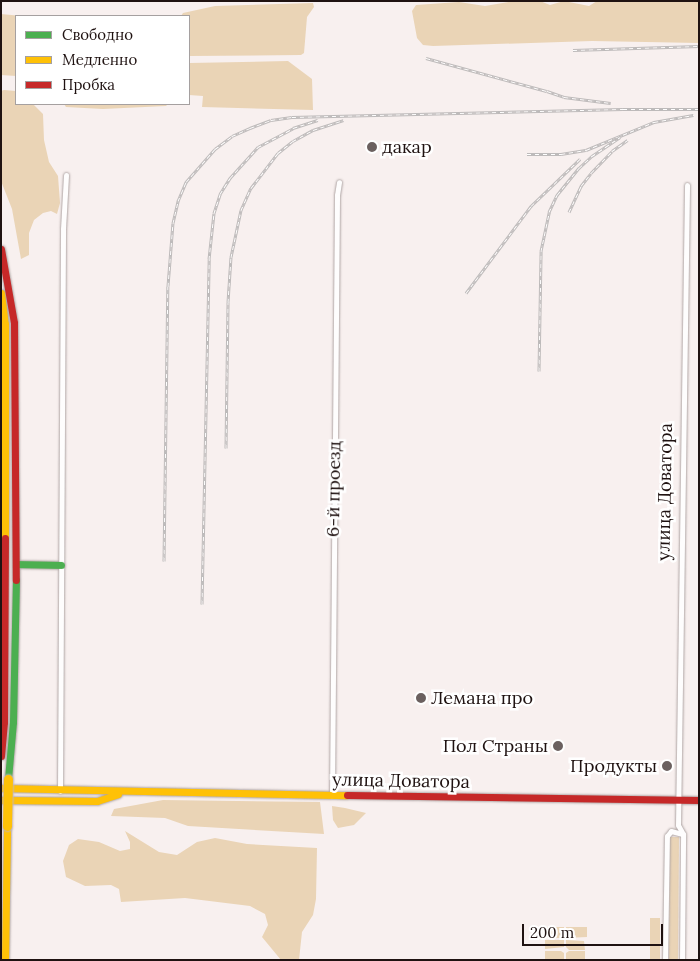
<!DOCTYPE html>
<meta charset="utf-8">
<style>
body{margin:0}
#map{position:relative;width:700px;height:961px;overflow:hidden;background:#f8f0ef;font-family:Lora,serif}
div>[style]{position:absolute}
[style*='--x']{left:calc(var(--x)*1px);top:calc(var(--y)*1px);width:calc(var(--w)*1px);rotate:calc(var(--a)*1deg)}
.green>*{inset:0;background:#ead4b6}
.roads{filter:drop-shadow(0 0 1px #afa5a4) drop-shadow(0 0 1px #afa5a4)}
.street>*{height:5px;margin:-2.5px;padding:0 2.5px;transform-origin:2.5px;border-radius:2.5px;background:#fefdfd}
.fast>*{height:7px;margin:-3.5px;padding:0 3.5px;transform-origin:3.5px;border-radius:3.5px;background:#4caf50}
.slow>*{height:7px;margin:-3.5px;padding:0 3.5px;transform-origin:3.5px;border-radius:3.5px;background:#ffc107}
.jam>*{height:7px;margin:-3.5px;padding:0 3.5px;transform-origin:3.5px;border-radius:3.5px;background:#c62828}
.rail>*{height:3px;margin-top:-1.5px;transform-origin:0;background:repeating-linear-gradient(90deg,#fff 0 4px,#bdbaba 0 8px);box-sizing:border-box;border-block:1px solid #bdbaba}
.bridges{filter:drop-shadow(0 0 1px #c4b5b8) drop-shadow(0 0 1px #c4b5b8)}
.slow-bridge>*{height:9px;margin:-4.5px;padding:0 4.5px;transform-origin:4.5px;border-radius:4.5px;background:#ffc107}
.dots>*{width:14px;height:14px;translate:-50% -50%;box-sizing:border-box;border:2px solid #fff;border-radius:50%}
span{translate:-50% -50%;white-space:nowrap;text-align:center;line-height:1.15;-webkit-text-stroke:5px #fff;paint-order:stroke}
.poi-label{font-size:18px;color:#1f1211}
.left{translate:0 -50%;text-align:left}
.right{translate:-100% -50%;text-align:right}
.street-label{font-size:18px;color:#1f1211}
.frame{position:absolute;inset:0;border:2px solid #1f1211;pointer-events:none}
.legend{position:absolute;left:15px;top:15px;width:175px;height:90px;box-sizing:border-box;background:#fff;border:1px solid #a5a0a0;margin:0;padding:6px 9px;list-style:none;font-size:15px;color:#1f1211}
.legend li{display:flex;align-items:center;gap:10px;height:25px}
.legend b{width:25px;border:1px solid #a5a0a0}
.scale{position:absolute;left:522px;top:924px;width:141px;height:22px;box-sizing:border-box;border:2px solid #1f1211;border-top:0;padding-left:6px;font-size:15px;line-height:18px;white-space:nowrap;color:#1f1211;-webkit-text-stroke:4px #fff;paint-order:stroke}
</style>
<div id="map">
<div class="green">
<i style="clip-path:polygon(515px 1px,540px 1px,550px 5px,564px 1px,589px 6px,597px 1px,699px 1px,699px 43px,592px 41px,433px 46px,423px 45px,417px 38px,412px 11px,416px 5px,459px 2px,485px 6px)"></i>
<i style="clip-path:polygon(313px 3px,314px 7px,307px 17px,304px 53px,301px 55px,189px 56px,189px 16px,181px 16px,183px 13px,215px 6px)"></i>
<i style="clip-path:polygon(1px 14px,22px 16px,16px 16px,16px 76px,1px 75px)"></i>
<i style="clip-path:polygon(288px 61px,312px 79px,313px 110px,202px 107px,203px 96px,189px 95px,189px 63px)"></i>
<i style="clip-path:polygon(4px 90px,16px 91px,16px 104px,33px 104px,43px 114px,44px 140px,49px 162px,58px 176px,60px 203px,57px 214px,51px 211px,43px 213px,34px 220px,29px 233px,29px 255px,21px 259px,12px 209px,1px 181px,1px 91px)"></i>
<i style="clip-path:polygon(64px 104px,168px 104px,166px 106px,103px 109px,66px 107px)"></i>
<i style="clip-path:polygon(163px 800px,320px 802px,324px 834px,188px 826px,165px 818px,111px 816px,114px 809px)"></i>
<i style="clip-path:polygon(332px 806px,345px 808px,366px 813px,354px 825px,338px 828px,333px 820px)"></i>
<i style="clip-path:polygon(125px 831px,159px 852px,177px 855px,197px 842px,215px 838px,247px 844px,317px 848px,316px 899px,313px 915px,302px 932px,299px 960px,281px 960px,262px 937px,268px 925px,265px 914px,250px 906px,185px 898px,121px 902px,119px 889px,111px 885px,85px 886px,66px 877px,63px 861px,69px 845px,78px 839px,99px 842px,120px 851px,130px 849px,130px 842px)"></i>
<i style="clip-path:polygon(670px 837px,679px 837px,678px 960px,669px 960px)"></i>
<i style="clip-path:polygon(650px 918px,660px 918px,660px 960px,650px 960px)"></i>
<i style="clip-path:polygon(545px 927px,564px 927px,564px 938px,545px 938px)"></i>
<i style="clip-path:polygon(566px 927px,587px 927px,587px 937px,566px 938px)"></i>
<i style="clip-path:polygon(545px 940px,564px 940px,564px 947px,545px 949px)"></i>
<i style="clip-path:polygon(566px 940px,584px 941px,585px 950px,569px 950px,566px 947px)"></i>
<i style="clip-path:polygon(545px 951px,561px 951px,564px 953px,564px 960px,545px 960px)"></i>
<i style="clip-path:polygon(569px 951px,585px 951px,585px 960px,566px 960px,566px 953px)"></i>
</div>
<div class="roads">
<div class="street">
<i style="--x:60;--y:791;--w:562;--a:-89.69"></i>
<i style="--x:63;--y:229;--w:54;--a:-86.8"></i>
<i style="--x:332;--y:796;--w:601;--a:-89.52"></i>
<i style="--x:337;--y:195;--w:13;--a:-81"></i>
<i style="--x:665;--y:960;--w:124;--a:-89.1"></i>
<i style="--x:667;--y:836;--w:6;--a:-51"></i>
<i style="--x:671;--y:831;--w:11;--a:15"></i>
<i style="--x:682;--y:960;--w:126;--a:-89.5"></i>
<i style="--x:683;--y:834;--w:10;--a:-119"></i>
<i style="--x:678;--y:825;--w:640;--a:-89.19"></i>
</div>
<div class="fast">
<i style="--x:16;--y:564;--w:45;--a:1.3"></i>
<i style="--x:8;--y:779;--w:57;--a:-85"></i>
<i style="--x:13;--y:722;--w:142;--a:-88.8"></i>
</div>
<div class="slow">
<i style="--x:1;--y:293;--w:31;--a:83"></i>
<i style="--x:5;--y:324;--w:214;--a:90"></i>
<i style="--x:1;--y:788;--w:346;--a:1.2"></i>
<i style="--x:1;--y:800;--w:96;--a:0.6"></i>
<i style="--x:97;--y:801;--w:22;--a:-18"></i>
<i style="--x:5;--y:960;--w:134;--a:-89.1"></i>
</div>
<div class="jam">
<i style="--x:1;--y:249;--w:75;--a:80"></i>
<i style="--x:14;--y:323;--w:257;--a:89.6"></i>
<i style="--x:1;--y:756;--w:34;--a:-85"></i>
<i style="--x:4;--y:722;--w:184;--a:-89.7"></i>
<i style="--x:347;--y:795;--w:352;--a:0.8"></i>
</div>
</div>
<div class="rail">
<i style="--x:573;--y:50;--w:126;--a:-1.8"></i>
<i style="--x:426;--y:58;--w:125;--a:15.3"></i>
<i style="--x:547;--y:91;--w:18;--a:19"></i>
<i style="--x:564;--y:97;--w:47;--a:7.3"></i>
<i style="--x:527;--y:154;--w:34;--a:0"></i>
<i style="--x:561;--y:154;--w:25;--a:-9"></i>
<i style="--x:586;--y:150;--w:74;--a:-22.4"></i>
<i style="--x:654;--y:122;--w:40;--a:-10"></i>
<i style="--x:569;--y:212;--w:29;--a:-65"></i>
<i style="--x:581;--y:186;--w:16;--a:-52"></i>
<i style="--x:591;--y:173;--w:30;--a:-46"></i>
<i style="--x:612;--y:151;--w:19;--a:-35"></i>
<i style="--x:466;--y:293;--w:109;--a:-53.2"></i>
<i style="--x:531;--y:206;--w:68;--a:-43.8"></i>
<i style="--x:539;--y:371;--w:120;--a:-89"></i>
<i style="--x:541;--y:251;--w:40;--a:-78"></i>
<i style="--x:549;--y:212;--w:19;--a:-65"></i>
<i style="--x:557;--y:195;--w:35;--a:-51"></i>
<i style="--x:579;--y:168;--w:18;--a:-43"></i>
<i style="--x:592;--y:156;--w:34;--a:-34"></i>
<i style="--x:226;--y:448;--w:146;--a:-89.2"></i>
<i style="--x:228;--y:302;--w:45;--a:-86.2"></i>
<i style="--x:231;--y:257;--w:48;--a:-78"></i>
<i style="--x:241;--y:210;--w:24;--a:-66"></i>
<i style="--x:251;--y:188;--w:44;--a:-52.4"></i>
<i style="--x:278;--y:153;--w:19;--a:-39"></i>
<i style="--x:293;--y:141;--w:23;--a:-29"></i>
<i style="--x:313;--y:130;--w:32;--a:-18"></i>
<i style="--x:164;--y:561;--w:275;--a:-89.2"></i>
<i style="--x:168;--y:286;--w:63;--a:-85.5"></i>
<i style="--x:173;--y:223;--w:23;--a:-77"></i>
<i style="--x:178;--y:201;--w:21;--a:-67"></i>
<i style="--x:186;--y:182;--w:44;--a:-48.7"></i>
<i style="--x:215;--y:149;--w:21;--a:-37"></i>
<i style="--x:232;--y:136;--w:20;--a:-24"></i>
<i style="--x:250;--y:128;--w:22;--a:-21"></i>
<i style="--x:271;--y:120;--w:21;--a:-8"></i>
<i style="--x:292;--y:117;--w:331;--a:-1.4"></i>
<i style="--x:623;--y:109;--w:76;--a:0"></i>
<i style="--x:202;--y:604;--w:345;--a:-88.8"></i>
<i style="--x:209;--y:259;--w:46;--a:-83.8"></i>
<i style="--x:214;--y:213;--w:20;--a:-72"></i>
<i style="--x:220;--y:194;--w:19;--a:-58"></i>
<i style="--x:230;--y:178;--w:42;--a:-47.9"></i>
<i style="--x:258;--y:147;--w:40;--a:-28"></i>
<i style="--x:293;--y:128;--w:26;--a:-18"></i>
</div>
<div class="bridges">
<div class="slow-bridge">
<i style="--x:7;--y:826;--w:47;--a:-88.8"></i>
</div>
</div>
<div class="dots">
<i style="left:372px;top:147px;background:#6b605f"></i>
<i style="left:421px;top:698px;background:#6b605f"></i>
<i style="left:558px;top:746px;background:#6b605f"></i>
<i style="left:667px;top:766px;background:#6b605f"></i>
</div>
<div class="poi-label">
<span class="left" style="left:382px;top:147px">дакар</span>
<span class="left" style="left:431px;top:698px">Лемана про</span>
<span class="right" style="left:548px;top:746px">Пол Страны</span>
<span class="right" style="left:657px;top:766px">Продукты</span>
</div>
<div class="street-label">
<span style="left:334px;top:489px;rotate:-89deg">6-й проезд</span>
<span style="left:665px;top:492px;rotate:-89deg">улица Доватора</span>
<span style="left:401px;top:781px;rotate:1deg">улица Доватора</span>
</div>
<div class="frame"></div>
<ul class="legend">
<li><b style="height:6px;background:#4caf50"></b>Свободно</li>
<li><b style="height:6px;background:#ffc107"></b>Медленно</li>
<li><b style="height:6px;background:#c62828"></b>Пробка</li>
</ul>
<div class="scale">200 m</div>
</div>
